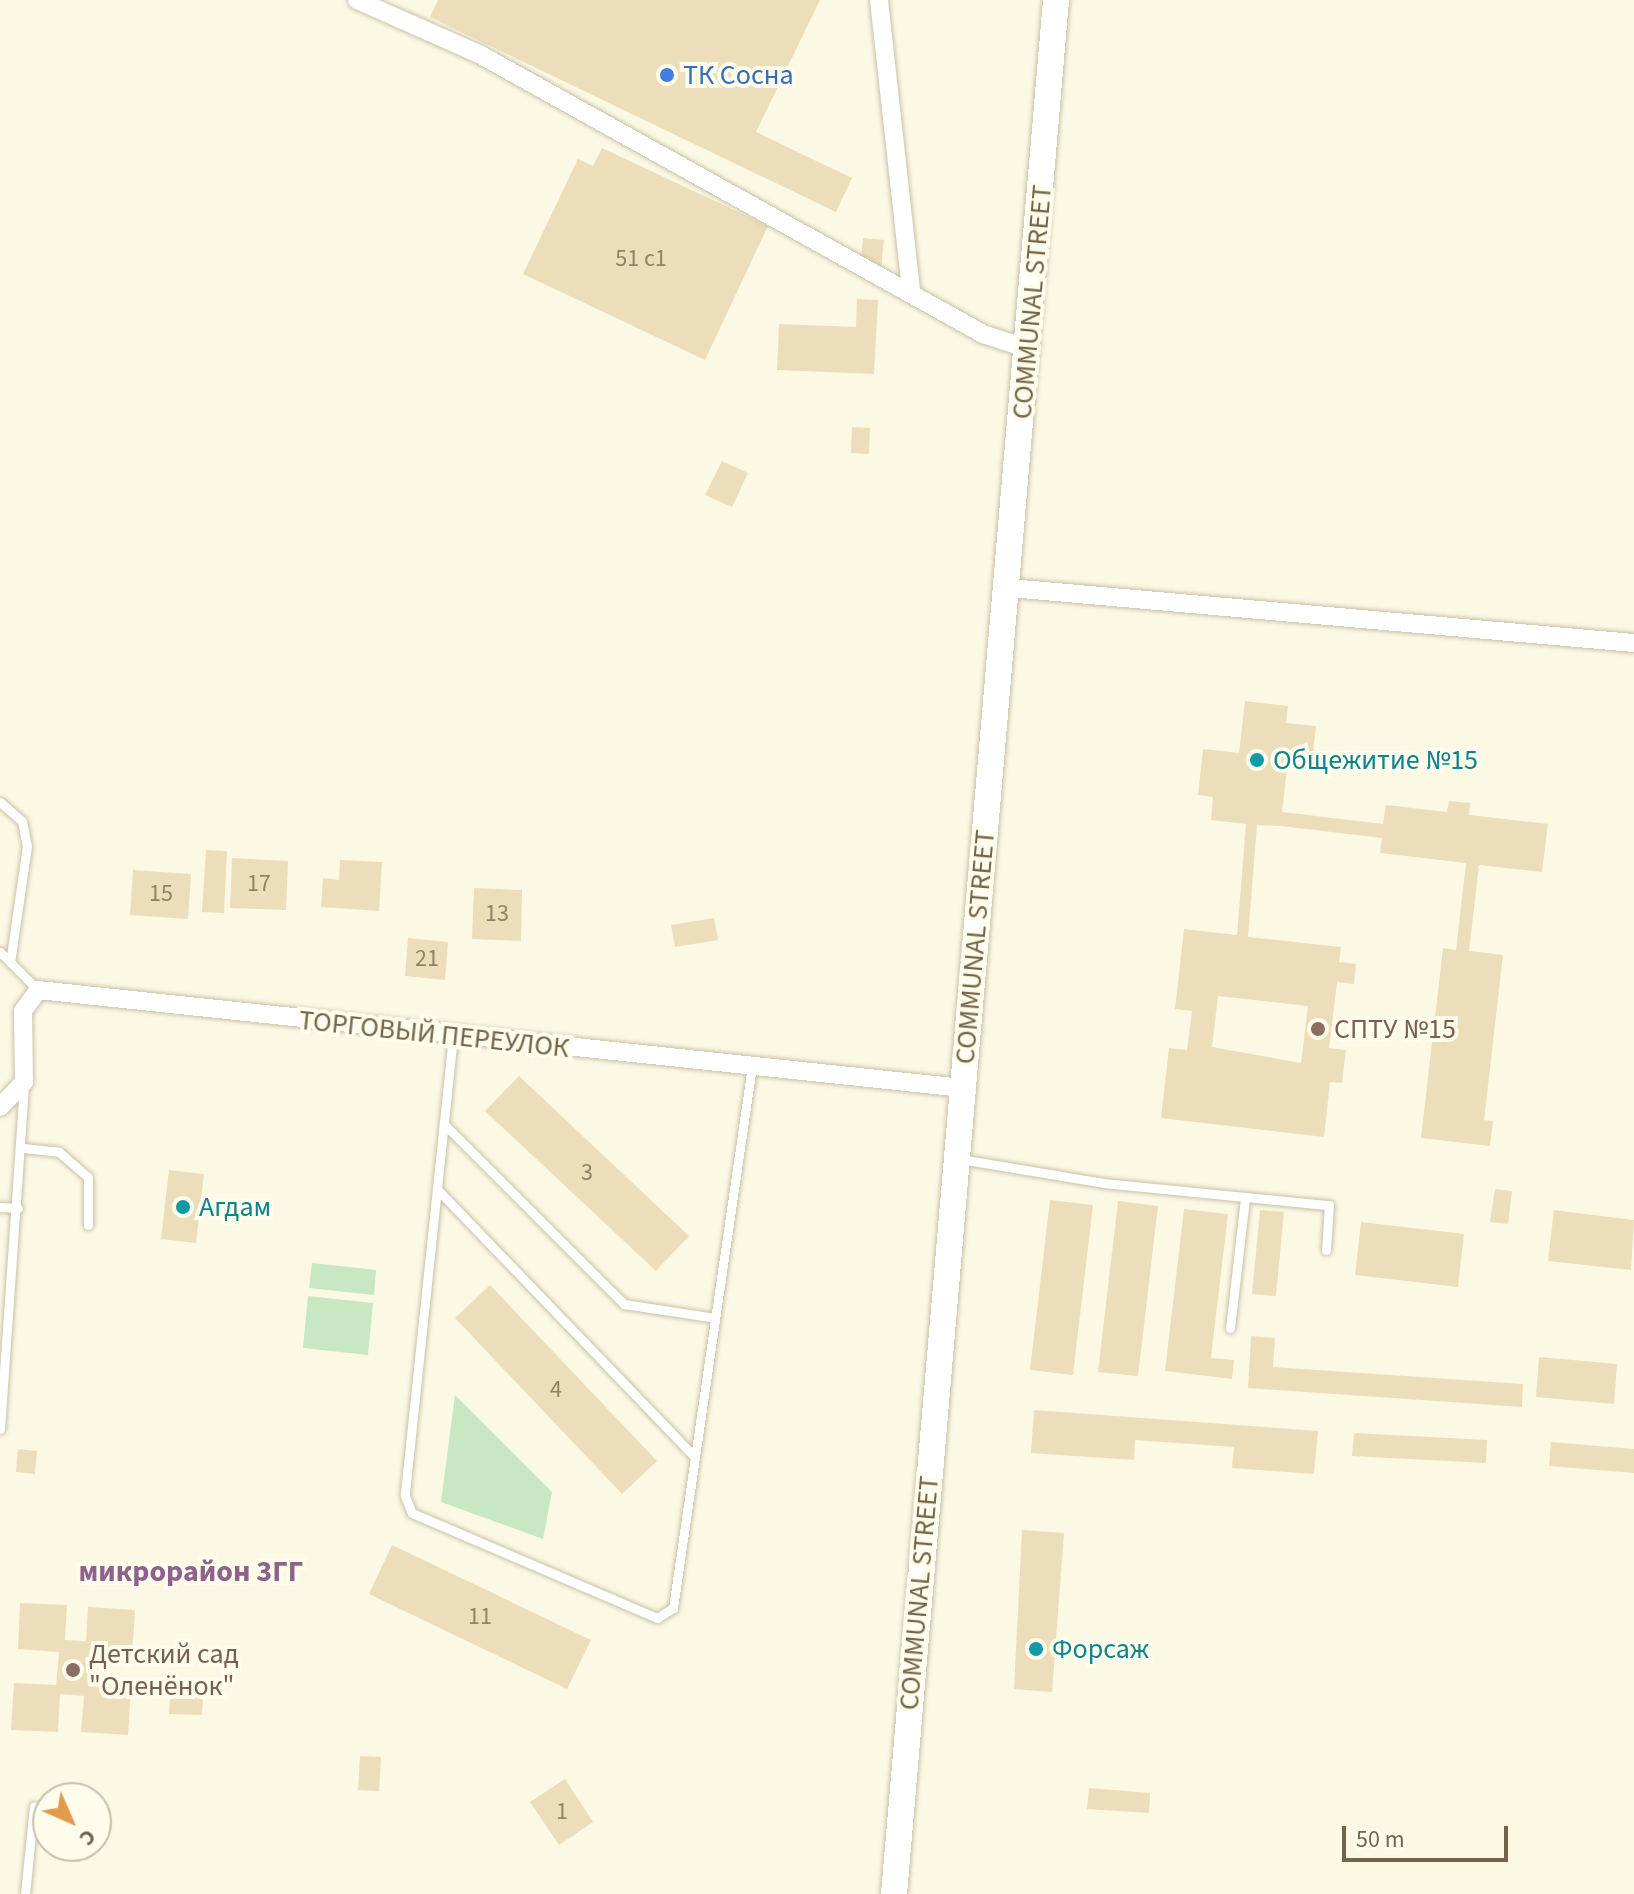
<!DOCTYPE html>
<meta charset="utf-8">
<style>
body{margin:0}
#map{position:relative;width:1634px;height:1894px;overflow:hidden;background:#fbf9e4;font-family:"Source Sans 3",sans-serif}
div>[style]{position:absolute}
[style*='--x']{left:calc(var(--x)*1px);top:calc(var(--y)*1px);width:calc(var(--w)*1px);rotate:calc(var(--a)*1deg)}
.green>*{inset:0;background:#c7e8c3}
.building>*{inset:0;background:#ecdebb}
.roads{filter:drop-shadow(0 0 2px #c9c1a9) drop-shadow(0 0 2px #c9c1a9)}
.lane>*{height:9px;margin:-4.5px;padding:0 4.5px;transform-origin:4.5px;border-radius:4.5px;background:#fff}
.street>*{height:18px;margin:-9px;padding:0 9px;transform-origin:9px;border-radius:9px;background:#fff}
.secondary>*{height:26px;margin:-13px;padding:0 13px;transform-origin:13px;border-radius:13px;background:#fff}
.dots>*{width:22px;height:22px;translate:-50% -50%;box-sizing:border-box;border:4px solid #fefcea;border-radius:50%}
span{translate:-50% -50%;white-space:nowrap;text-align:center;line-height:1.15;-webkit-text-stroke:8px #fefcea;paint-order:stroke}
.number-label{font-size:24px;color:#908367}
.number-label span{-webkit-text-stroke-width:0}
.shop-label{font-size:28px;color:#366cbe}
.left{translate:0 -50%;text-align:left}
.street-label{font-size:28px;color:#72654b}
.culture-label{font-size:28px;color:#0d838f}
.education-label{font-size:28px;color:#785e54}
.neighbourhood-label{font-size:30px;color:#8d638e;font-weight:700}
.north{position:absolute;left:32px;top:1782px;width:80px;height:80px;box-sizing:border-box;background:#fefcea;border:2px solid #c6c0aa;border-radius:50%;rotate:135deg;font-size:22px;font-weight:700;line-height:32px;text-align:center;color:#72654b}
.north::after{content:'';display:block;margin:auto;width:28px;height:36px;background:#df9b4e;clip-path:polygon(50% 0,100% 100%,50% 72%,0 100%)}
.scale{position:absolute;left:1342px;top:1826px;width:166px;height:36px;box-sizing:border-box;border:4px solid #72654b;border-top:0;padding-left:10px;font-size:24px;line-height:28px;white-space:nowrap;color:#72654b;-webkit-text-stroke:6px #fefcea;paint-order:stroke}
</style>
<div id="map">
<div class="green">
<i style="clip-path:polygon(312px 1263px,376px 1270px,374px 1295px,309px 1288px)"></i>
<i style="clip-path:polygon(308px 1296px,373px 1303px,368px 1355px,303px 1348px)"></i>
<i style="clip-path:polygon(455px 1395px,552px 1492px,543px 1539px,441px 1502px)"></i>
</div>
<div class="building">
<i style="clip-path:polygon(438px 0,820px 0,756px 132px,852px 178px,836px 212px,430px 17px)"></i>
<i style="clip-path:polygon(602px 148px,768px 226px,705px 360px,523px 274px,578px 159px,593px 166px)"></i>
<i style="clip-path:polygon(863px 238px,884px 240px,881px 269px,860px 267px)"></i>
<i style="clip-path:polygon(857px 299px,878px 300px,874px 374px,777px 370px,779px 324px,856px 327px)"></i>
<i style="clip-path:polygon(852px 427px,870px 428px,869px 454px,851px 453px)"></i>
<i style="clip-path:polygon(722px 461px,748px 473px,732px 507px,705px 495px)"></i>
<i style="clip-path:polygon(evenodd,1245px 701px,1288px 706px,1286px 723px,1316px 726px,1311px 771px,1287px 768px,1282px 812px,1383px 824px,1386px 805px,1447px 812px,1449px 801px,1470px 803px,1469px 815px,1548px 824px,1542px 872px,1479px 865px,1469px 951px,1503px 955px,1484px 1120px,1493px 1121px,1490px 1146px,1421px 1138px,1443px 948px,1456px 950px,1466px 863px,1380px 853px,1382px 838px,1281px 826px,1257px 825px,1248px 937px,1341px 947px,1339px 962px,1356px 964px,1354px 984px,1337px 982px,1329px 1048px,1346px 1050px,1342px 1083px,1330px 1082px,1324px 1137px,1161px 1118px,1169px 1048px,1187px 1050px,1192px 1011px,1175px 1009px,1184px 929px,1237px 935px,1246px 824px,1211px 820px,1213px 797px,1198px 795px,1203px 749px,1239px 753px,1245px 701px,1218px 996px,1308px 1006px,1301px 1063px,1212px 1047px,1218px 996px)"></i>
<i style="clip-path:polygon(206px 850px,227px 851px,224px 913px,202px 912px)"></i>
<i style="clip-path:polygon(232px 858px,288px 861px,286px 910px,230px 908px)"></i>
<i style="clip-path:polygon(340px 860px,382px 862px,379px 911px,321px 907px,323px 878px,339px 880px)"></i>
<i style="clip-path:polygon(133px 870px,191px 874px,188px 919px,130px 915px)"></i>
<i style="clip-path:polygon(474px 888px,522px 890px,521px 941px,472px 939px)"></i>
<i style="clip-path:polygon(714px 918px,718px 940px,675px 947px,671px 925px)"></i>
<i style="clip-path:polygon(408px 938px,448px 942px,445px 980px,405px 976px)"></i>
<i style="clip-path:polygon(519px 1076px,689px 1236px,656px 1271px,485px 1111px)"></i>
<i style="clip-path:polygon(169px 1170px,204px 1174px,196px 1243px,161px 1239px)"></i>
<i style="clip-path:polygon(1495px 1189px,1512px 1191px,1508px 1224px,1490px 1222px)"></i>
<i style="clip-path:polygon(1050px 1200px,1093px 1205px,1073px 1375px,1030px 1370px)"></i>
<i style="clip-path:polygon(1118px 1201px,1158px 1206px,1138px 1376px,1098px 1372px)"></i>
<i style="clip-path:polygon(1184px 1209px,1228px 1214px,1211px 1358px,1234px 1360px,1232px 1379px,1165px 1371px)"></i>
<i style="clip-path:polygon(1260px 1210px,1284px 1212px,1276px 1296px,1252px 1294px)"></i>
<i style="clip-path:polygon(1554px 1210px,1634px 1220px,1631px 1270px,1548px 1261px)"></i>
<i style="clip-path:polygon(1361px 1222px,1464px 1234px,1458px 1287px,1355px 1275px)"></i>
<i style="clip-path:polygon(490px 1285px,657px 1461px,622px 1494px,455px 1318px)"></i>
<i style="clip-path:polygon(1251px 1336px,1275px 1338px,1273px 1367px,1523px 1384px,1522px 1407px,1248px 1388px)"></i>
<i style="clip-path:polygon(1539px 1357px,1617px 1364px,1614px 1404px,1536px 1397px)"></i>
<i style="clip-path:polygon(1034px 1410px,1318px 1431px,1314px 1474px,1232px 1468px,1234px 1447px,1135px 1440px,1134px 1460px,1031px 1453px)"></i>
<i style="clip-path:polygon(1354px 1433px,1487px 1440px,1486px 1463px,1352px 1456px)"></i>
<i style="clip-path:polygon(1551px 1442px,1634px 1449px,1634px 1473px,1549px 1466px)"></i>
<i style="clip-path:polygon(18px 1449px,37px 1451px,35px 1474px,16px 1472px)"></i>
<i style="clip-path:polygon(1022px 1530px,1064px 1533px,1052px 1692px,1014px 1689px)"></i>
<i style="clip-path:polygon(392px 1545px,591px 1640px,567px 1689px,369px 1594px)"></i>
<i style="clip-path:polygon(20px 1603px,67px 1605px,65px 1640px,86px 1641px,88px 1607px,135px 1610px,132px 1656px,90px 1654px,88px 1686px,131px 1689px,128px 1735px,81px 1732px,84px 1696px,60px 1694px,58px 1732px,11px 1730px,14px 1683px,56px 1685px,59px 1652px,18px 1649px)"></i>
<i style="clip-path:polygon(171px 1680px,204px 1681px,202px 1715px,169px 1714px)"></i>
<i style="clip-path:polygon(360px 1756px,381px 1757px,379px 1791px,358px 1790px)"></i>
<i style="clip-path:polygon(565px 1779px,593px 1822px,559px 1845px,530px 1802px)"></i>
<i style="clip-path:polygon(1089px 1788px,1150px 1793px,1149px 1813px,1087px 1809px)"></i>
</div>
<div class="roads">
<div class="lane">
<i style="--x:0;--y:802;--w:29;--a:41"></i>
<i style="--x:22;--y:821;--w:25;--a:79"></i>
<i style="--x:27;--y:846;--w:117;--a:98.3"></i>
<i style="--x:0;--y:952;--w:54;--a:45"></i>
<i style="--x:453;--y:1036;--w:462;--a:96"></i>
<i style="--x:405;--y:1496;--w:18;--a:68"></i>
<i style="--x:412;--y:1513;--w:267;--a:23.2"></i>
<i style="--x:657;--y:1618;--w:19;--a:-32"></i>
<i style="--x:673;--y:1608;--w:548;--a:-81.71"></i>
<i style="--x:444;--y:1124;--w:255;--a:45"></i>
<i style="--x:624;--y:1304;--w:92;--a:8.7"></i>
<i style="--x:23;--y:1148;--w:36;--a:6"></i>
<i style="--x:59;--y:1152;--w:38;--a:41"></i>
<i style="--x:88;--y:1177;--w:48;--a:90"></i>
<i style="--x:960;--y:1159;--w:145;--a:9.5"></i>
<i style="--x:1103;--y:1183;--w:227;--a:5.6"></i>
<i style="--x:1329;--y:1205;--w:45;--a:93.8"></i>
<i style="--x:437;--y:1189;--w:372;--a:46.1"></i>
<i style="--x:0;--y:1207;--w:18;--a:3"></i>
<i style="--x:1230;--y:1328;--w:130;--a:-83.4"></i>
<i style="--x:0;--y:1429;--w:345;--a:-86"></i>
<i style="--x:25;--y:1894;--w:88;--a:-84.2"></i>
</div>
<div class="street">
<i style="--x:357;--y:0;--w:133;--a:23.9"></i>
<i style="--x:479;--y:54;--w:577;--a:29.05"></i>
<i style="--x:983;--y:334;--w:48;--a:18.1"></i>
<i style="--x:879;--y:0;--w:292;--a:83.7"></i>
<i style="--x:1010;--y:588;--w:626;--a:5.04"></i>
<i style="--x:0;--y:1107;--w:35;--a:-46"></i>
<i style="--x:24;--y:1082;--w:71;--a:-90.8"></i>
<i style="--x:23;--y:1011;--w:26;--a:-54"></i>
<i style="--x:38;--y:990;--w:929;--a:6.05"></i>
</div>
<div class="secondary">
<i style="--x:894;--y:1894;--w:1901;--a:-85.11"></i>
</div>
</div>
<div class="dots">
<i style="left:667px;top:75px;background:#3f7fe0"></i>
<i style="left:1257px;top:760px;background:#0f9aa8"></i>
<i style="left:1318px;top:1029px;background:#8d6e63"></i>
<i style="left:183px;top:1207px;background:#0f9aa8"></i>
<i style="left:1036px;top:1649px;background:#0f9aa8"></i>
<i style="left:73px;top:1670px;background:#8d6e63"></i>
</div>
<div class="number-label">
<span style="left:641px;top:259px">51 с1</span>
<span style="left:259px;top:884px">17</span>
<span style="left:161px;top:894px">15</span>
<span style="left:497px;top:914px">13</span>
<span style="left:427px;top:959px">21</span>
<span style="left:587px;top:1173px">3</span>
<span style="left:556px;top:1390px">4</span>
<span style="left:480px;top:1617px">11</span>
<span style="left:562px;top:1812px">1</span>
</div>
<div class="shop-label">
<span class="left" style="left:683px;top:75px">ТК Сосна</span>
</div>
<div class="street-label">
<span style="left:1032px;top:302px;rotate:-85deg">COMMUNAL STREET</span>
<span style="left:975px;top:947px;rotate:-85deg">COMMUNAL STREET</span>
<span style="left:434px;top:1034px;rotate:6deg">ТОРГОВЫЙ ПЕРЕУЛОК</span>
<span style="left:919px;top:1593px;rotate:-85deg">COMMUNAL STREET</span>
</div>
<div class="culture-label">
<span class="left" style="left:1273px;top:760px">Общежитие №15</span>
<span class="left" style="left:199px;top:1207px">Агдам</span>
<span class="left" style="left:1052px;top:1649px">Форсаж</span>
</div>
<div class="education-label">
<span class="left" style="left:1334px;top:1029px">СПТУ №15</span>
<span class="left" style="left:89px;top:1670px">Детский сад<br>"Оленёнок"</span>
</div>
<div class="neighbourhood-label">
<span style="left:191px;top:1572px">микрорайон 3ГГ</span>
</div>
<div class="north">С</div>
<div class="scale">50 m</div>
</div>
